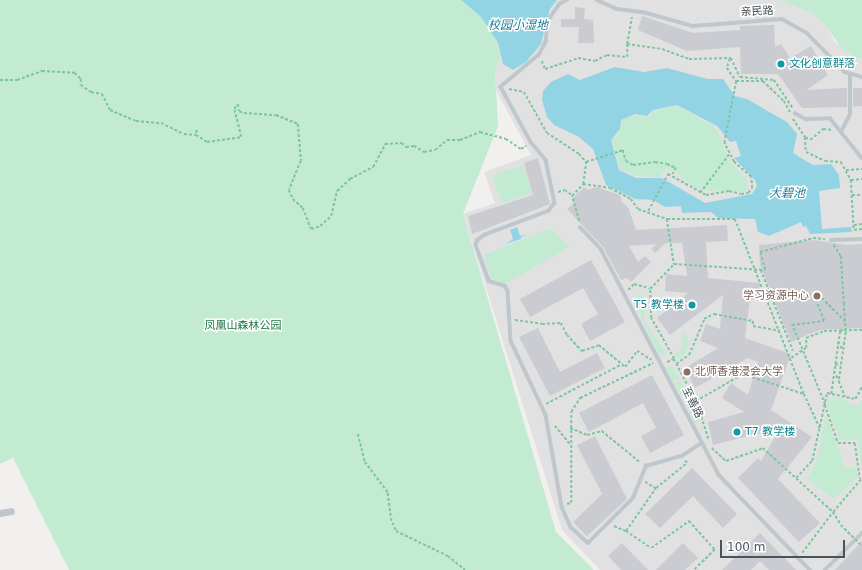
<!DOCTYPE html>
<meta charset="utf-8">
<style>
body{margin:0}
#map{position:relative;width:862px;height:570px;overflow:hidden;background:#f2efef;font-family:"DejaVu Sans","Noto Sans SC",sans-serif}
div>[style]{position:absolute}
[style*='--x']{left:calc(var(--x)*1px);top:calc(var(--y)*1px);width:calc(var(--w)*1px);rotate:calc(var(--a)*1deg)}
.education>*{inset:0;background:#e2e1e1}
.green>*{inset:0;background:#c2ebd1}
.water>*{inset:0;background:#93d4e4}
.building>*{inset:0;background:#caccd1}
.path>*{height:1.5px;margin-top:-0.75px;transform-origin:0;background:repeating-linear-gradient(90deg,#7dc6a1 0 3px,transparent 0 5px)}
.lane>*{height:3.5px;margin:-1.75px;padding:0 1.75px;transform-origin:1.75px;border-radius:1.75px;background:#bfc7cd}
.street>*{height:7px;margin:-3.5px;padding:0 3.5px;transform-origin:3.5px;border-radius:3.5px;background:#bfc7cd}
.path-bridge>*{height:1.5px;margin-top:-0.75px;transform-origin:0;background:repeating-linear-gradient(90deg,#7dc6a1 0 3px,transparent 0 5px)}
.dots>*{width:11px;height:11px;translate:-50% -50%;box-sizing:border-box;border:2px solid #fff;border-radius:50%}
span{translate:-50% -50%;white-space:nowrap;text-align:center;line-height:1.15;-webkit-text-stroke:3px #fff;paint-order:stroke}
.street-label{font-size:11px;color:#49535b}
.culture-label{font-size:11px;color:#0d838f}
.left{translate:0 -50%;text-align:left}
.right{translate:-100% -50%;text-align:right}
.education-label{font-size:11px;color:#785e54}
.park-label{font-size:11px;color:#20764a}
.water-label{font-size:12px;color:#1a7d96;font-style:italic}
.scale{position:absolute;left:720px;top:540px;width:125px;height:18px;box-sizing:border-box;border:2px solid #49535b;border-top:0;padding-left:5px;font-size:12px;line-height:14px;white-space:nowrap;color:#49535b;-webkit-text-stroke:3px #fff;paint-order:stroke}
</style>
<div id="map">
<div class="education">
<i style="clip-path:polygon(525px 0,780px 0,813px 14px,825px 25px,835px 42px,862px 59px,862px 570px,600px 570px,562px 530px,463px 214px,495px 203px,484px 172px,531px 155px,496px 90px,495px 71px)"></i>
</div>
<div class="green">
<i style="clip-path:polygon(0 0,461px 0,481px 17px,498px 43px,501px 56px,495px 71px,498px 126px,463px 214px,556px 532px,594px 570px,69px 570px,13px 458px,0 464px)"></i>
<i style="clip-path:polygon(780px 0,862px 0,862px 59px,843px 50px,825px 25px,813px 14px)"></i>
<i style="clip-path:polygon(676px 106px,713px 125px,719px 134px,730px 163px,747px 179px,748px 189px,743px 192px,699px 190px,667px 167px,660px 177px,635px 176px,620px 169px,612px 141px,620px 130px,621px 120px,634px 115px,649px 117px,653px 111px)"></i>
<i style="clip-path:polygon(523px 165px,532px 193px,502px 203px,492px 176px)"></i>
<i style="clip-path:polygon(550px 228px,569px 247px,505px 284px,491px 278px,484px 255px)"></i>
<i style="clip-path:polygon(640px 294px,646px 301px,644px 320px,666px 353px,660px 356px,644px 324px,634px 299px)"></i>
<i style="clip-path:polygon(682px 330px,689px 342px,685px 354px,677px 359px,674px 354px,681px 350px)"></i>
<i style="clip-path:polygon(672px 365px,679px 378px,673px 381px,666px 368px)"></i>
<i style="clip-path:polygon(680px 381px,687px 393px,681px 396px,675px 383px)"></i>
<i style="clip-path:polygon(833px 397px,845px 400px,848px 404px,859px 405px,862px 399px,862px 469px,858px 439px,840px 440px,827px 405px,828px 399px,832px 401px)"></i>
<i style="clip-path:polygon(694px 409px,700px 421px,695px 424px,688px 411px)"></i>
<i style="clip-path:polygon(826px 415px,845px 467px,855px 467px,858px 477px,834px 499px,807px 479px,816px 463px)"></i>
</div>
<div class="water">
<i style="clip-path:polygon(461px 0,557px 0,550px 9px,541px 44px,526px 62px,513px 70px,503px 64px,498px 43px,481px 17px)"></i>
<i style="clip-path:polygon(evenodd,615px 67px,644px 72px,667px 68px,708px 79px,723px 79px,735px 96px,747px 99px,787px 122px,797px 134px,793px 153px,813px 165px,831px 164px,839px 175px,840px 188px,819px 191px,822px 229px,851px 227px,852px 232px,810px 234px,806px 226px,803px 227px,801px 222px,769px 236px,758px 232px,755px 219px,718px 218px,711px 212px,682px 213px,681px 206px,665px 207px,653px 200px,635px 199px,606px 185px,593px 149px,579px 137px,554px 125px,547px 117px,542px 100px,543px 91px,551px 82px,568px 74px,580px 80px,615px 67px,677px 105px,717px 126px,730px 142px,736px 141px,741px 156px,734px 158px,755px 180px,757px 186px,752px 194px,705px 203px,662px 178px,636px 178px,619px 170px,611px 140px,620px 129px,621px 120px,635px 114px,647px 116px,653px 110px,677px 105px)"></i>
<i style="clip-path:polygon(517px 227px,520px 236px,529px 234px,521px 237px,521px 239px,505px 244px,513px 239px,510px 230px)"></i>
</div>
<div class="building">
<i style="clip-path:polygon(575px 7px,585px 8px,584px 19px,593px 20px,594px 43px,578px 43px,579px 27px,561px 27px,561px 19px,575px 19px)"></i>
<i style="clip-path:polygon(642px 16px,693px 33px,740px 30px,740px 26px,774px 25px,775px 47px,781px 44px,790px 58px,811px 46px,828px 75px,807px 90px,847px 88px,847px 107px,802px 108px,778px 74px,741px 74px,740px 47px,687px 51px,638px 30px)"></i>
<i style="clip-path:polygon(853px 88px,862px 88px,862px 106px,853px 107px)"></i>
<i style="clip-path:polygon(538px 158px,550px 204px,472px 234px,468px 216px,533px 195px,524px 163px)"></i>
<i style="clip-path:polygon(584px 187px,588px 190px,596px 187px,620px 195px,622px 202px,628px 207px,636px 230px,727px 225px,728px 241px,706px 242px,708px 278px,760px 283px,758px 300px,750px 299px,745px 338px,791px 354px,771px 410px,812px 437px,778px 479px,820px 523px,799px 542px,738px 478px,758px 458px,761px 461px,780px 428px,713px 445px,708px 422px,744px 412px,722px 398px,731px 383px,748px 395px,758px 362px,748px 358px,695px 388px,685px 368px,718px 348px,700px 341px,706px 324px,720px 329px,723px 295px,670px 335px,657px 318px,688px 293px,665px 291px,666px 274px,687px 276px,682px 243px,666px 243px,655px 253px,651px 249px,657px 244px,629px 246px,638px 262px,645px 256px,651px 262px,631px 282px,627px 278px,621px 280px,603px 247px,567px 209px,574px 203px,572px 199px)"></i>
<i style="clip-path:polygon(814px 240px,846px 245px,862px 244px,862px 328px,819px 330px,791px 342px,760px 265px,759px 245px)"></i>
<i style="clip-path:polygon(591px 260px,625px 322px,590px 341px,581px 324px,598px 314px,583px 288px,530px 317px,520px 299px)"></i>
<i style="clip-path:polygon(538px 328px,560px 372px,597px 353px,605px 368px,550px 396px,519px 337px)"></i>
<i style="clip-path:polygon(652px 375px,684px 435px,650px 453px,641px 436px,656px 428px,643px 403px,589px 432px,579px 413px)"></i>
<i style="clip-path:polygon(595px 436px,627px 499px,587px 536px,573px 522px,602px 494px,577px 445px)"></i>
<i style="clip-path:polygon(692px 468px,737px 514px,723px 528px,693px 496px,660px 528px,645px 514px)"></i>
<i style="clip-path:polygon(760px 533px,796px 570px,769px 570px,760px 561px,751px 570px,722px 570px)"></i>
<i style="clip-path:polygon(862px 541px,862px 570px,835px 570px,848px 556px)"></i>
<i style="clip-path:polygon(622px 543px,648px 570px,621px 570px,608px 556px)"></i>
<i style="clip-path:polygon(683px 543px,698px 558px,685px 570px,656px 570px)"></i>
</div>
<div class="path">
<i style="--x:627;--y:44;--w:27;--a:-80"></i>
<i style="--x:730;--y:59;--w:9;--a:108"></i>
<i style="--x:727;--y:68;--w:16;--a:55"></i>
<i style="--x:542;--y:61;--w:9;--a:69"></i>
<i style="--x:545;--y:69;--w:35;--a:-18"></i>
<i style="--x:578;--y:58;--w:17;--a:10"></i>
<i style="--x:595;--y:61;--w:13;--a:-27"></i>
<i style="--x:607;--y:55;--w:20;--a:6"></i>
<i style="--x:627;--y:57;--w:13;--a:-90"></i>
<i style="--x:627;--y:44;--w:35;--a:8"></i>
<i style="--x:662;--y:49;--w:29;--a:20"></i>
<i style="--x:689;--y:59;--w:42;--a:-1.4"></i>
<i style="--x:731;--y:58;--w:21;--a:65"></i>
<i style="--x:740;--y:77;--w:34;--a:5"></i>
<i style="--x:774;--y:80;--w:34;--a:56"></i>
<i style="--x:0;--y:80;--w:17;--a:0"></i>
<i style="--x:17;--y:80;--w:27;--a:-20"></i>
<i style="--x:42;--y:71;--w:33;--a:3"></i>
<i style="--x:75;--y:73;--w:8;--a:45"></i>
<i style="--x:81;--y:79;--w:6;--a:90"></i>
<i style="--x:81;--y:85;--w:12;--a:35"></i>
<i style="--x:91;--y:92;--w:11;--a:10"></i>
<i style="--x:102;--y:94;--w:18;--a:63"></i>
<i style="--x:110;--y:110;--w:28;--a:23"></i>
<i style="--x:136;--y:121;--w:25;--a:5"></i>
<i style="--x:161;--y:123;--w:25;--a:26"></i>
<i style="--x:184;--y:134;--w:12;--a:5"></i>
<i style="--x:509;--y:89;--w:15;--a:11"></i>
<i style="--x:524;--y:92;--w:47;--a:60.7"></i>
<i style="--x:547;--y:133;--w:38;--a:33"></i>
<i style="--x:579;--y:154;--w:11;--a:49"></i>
<i style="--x:793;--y:119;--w:22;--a:56"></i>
<i style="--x:805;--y:137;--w:15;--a:86"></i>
<i style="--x:806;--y:152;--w:21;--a:25"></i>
<i style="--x:825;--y:161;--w:16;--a:4"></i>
<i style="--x:841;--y:162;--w:21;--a:61"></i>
<i style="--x:851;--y:180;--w:50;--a:86.6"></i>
<i style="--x:854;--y:230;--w:8;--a:-7"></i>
<i style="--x:197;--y:130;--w:5;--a:101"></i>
<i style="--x:196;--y:135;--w:13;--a:32"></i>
<i style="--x:207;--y:142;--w:34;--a:-8"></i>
<i style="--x:241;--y:137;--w:29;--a:-104"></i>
<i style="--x:234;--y:109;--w:6;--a:-51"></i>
<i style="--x:238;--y:104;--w:7;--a:82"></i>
<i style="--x:239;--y:111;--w:5;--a:22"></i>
<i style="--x:244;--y:113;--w:32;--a:4"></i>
<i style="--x:276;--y:115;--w:24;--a:22"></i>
<i style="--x:298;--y:124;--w:37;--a:85"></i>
<i style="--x:301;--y:161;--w:31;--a:112"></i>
<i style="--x:289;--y:190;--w:10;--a:66"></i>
<i style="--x:293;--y:199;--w:13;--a:42"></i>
<i style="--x:303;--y:208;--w:22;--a:69"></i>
<i style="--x:311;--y:229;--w:9;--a:-18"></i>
<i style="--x:320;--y:226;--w:15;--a:-42"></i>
<i style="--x:331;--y:216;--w:26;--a:-77"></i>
<i style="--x:337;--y:191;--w:18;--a:-43"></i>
<i style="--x:350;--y:179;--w:26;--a:-28"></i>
<i style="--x:373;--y:167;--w:26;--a:-62"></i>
<i style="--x:385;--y:144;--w:17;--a:-3"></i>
<i style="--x:402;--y:143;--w:6;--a:45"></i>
<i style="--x:406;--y:147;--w:8;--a:-7"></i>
<i style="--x:414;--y:146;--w:12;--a:31"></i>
<i style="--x:424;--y:152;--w:11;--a:-10"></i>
<i style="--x:435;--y:150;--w:16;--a:-40"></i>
<i style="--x:447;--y:140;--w:13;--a:0"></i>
<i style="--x:460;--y:140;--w:22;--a:-22"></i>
<i style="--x:480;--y:132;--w:27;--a:15"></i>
<i style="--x:506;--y:139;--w:18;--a:34"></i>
<i style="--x:521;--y:149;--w:6;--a:-31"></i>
<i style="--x:806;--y:137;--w:5;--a:37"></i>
<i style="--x:810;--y:140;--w:17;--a:-40"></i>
<i style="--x:823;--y:129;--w:10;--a:6"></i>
<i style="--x:846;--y:170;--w:16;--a:-4"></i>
<i style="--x:851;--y:180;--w:11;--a:-5"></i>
<i style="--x:583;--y:184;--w:22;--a:-82"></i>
<i style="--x:586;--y:162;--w:39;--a:-18"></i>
<i style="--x:623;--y:150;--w:11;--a:75"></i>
<i style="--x:626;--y:161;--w:8;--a:30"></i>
<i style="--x:633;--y:165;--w:22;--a:-8"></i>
<i style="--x:655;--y:162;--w:12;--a:9"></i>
<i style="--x:667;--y:164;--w:10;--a:24"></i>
<i style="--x:676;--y:168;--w:7;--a:117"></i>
<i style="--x:558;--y:192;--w:7;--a:-16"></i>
<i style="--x:565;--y:190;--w:9;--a:36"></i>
<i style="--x:700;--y:193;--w:50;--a:-53.1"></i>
<i style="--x:852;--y:195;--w:10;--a:0"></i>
<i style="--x:648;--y:211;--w:42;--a:-61.6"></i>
<i style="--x:668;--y:174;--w:43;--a:28.9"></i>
<i style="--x:706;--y:195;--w:23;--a:-10"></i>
<i style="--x:729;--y:191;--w:12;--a:14"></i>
<i style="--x:741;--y:194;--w:7;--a:-8"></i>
<i style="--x:748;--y:193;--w:6;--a:-51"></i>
<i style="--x:752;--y:188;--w:11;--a:-95"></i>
<i style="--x:751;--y:177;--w:23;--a:-139"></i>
<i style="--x:734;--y:162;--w:21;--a:-118"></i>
<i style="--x:724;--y:143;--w:63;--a:-79"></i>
<i style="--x:736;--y:81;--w:27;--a:0"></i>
<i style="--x:763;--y:81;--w:29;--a:44"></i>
<i style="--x:784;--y:101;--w:13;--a:61"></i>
<i style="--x:667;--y:219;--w:46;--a:81.2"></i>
<i style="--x:579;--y:221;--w:26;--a:-106"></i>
<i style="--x:572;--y:196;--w:16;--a:-47"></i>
<i style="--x:583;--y:184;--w:27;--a:8"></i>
<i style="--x:610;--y:188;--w:24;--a:28"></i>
<i style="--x:631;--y:199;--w:12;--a:55"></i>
<i style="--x:638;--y:209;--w:31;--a:19"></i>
<i style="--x:667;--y:219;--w:68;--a:0"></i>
<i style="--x:735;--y:219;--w:188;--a:68.5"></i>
<i style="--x:854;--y:225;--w:8;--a:-7"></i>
<i style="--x:834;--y:245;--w:13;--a:58"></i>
<i style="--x:841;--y:256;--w:47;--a:86.3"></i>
<i style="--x:761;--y:270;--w:87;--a:68.4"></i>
<i style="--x:628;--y:290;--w:8;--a:-45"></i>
<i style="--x:634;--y:284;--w:16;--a:15"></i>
<i style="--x:515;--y:320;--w:27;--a:8"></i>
<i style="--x:542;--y:324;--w:19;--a:-3"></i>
<i style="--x:561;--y:323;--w:13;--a:63"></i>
<i style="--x:567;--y:335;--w:22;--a:47"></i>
<i style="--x:582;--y:351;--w:18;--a:-19"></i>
<i style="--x:599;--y:345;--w:34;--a:40"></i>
<i style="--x:625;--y:367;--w:20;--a:-53"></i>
<i style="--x:637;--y:351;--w:17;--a:31"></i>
<i style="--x:838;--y:342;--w:9;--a:58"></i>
<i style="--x:791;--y:358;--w:18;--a:-34"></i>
<i style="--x:806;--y:348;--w:10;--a:-90"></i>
<i style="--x:806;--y:338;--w:19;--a:-21"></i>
<i style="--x:824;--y:331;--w:38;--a:-2"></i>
<i style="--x:674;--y:359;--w:47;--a:62.4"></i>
<i style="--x:696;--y:401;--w:8;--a:150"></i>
<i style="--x:667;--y:362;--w:8;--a:-23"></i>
<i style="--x:674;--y:359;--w:47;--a:-119.3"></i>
<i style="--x:651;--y:318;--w:29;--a:-92"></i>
<i style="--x:650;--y:289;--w:35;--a:-46"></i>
<i style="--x:674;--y:264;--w:91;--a:3.8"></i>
<i style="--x:765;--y:270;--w:19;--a:-106"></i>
<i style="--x:760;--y:252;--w:55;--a:-14.8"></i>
<i style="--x:813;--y:238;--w:12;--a:5"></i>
<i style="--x:676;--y:364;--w:16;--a:-35"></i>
<i style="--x:689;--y:355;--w:39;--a:-67"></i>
<i style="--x:704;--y:319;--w:11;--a:-27"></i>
<i style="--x:714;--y:314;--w:40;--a:10"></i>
<i style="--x:753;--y:321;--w:5;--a:90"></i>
<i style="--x:753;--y:326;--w:27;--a:10"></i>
<i style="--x:835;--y:365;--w:7;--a:-16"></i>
<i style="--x:834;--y:371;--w:11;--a:63"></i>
<i style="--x:546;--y:404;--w:84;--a:-27.8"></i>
<i style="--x:825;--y:405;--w:40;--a:71.1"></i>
<i style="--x:838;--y:443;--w:17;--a:0"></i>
<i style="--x:855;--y:443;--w:36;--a:82"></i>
<i style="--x:555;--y:426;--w:23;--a:50"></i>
<i style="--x:570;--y:428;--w:18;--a:22"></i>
<i style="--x:587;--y:435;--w:16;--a:-15"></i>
<i style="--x:602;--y:431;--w:50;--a:39.4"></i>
<i style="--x:358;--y:434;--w:29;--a:76"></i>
<i style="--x:365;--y:462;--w:39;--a:53"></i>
<i style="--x:388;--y:493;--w:25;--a:83"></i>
<i style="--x:391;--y:518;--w:14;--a:69"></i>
<i style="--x:396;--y:531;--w:58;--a:25.7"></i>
<i style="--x:448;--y:556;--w:22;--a:39"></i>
<i style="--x:708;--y:439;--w:40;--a:-108"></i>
<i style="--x:696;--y:401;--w:54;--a:-29.9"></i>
<i style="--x:743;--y:374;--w:64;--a:18.2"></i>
<i style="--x:804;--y:394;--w:38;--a:65"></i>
<i style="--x:712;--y:448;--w:19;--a:43"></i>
<i style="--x:726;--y:461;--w:39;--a:-19"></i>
<i style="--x:763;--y:448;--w:95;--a:42.4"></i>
<i style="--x:833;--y:512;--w:45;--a:-49.5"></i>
<i style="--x:796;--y:478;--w:23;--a:-47"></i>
<i style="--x:812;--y:461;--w:70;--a:-77.6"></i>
<i style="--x:827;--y:393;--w:29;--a:12"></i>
<i style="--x:855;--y:399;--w:14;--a:-60"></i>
<i style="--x:645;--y:482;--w:13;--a:29"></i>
<i style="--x:567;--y:504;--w:4;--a:-14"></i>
<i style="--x:571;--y:503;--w:91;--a:-90"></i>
<i style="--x:571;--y:412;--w:17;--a:-57"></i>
<i style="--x:580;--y:398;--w:81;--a:-25.6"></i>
<i style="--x:614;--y:526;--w:13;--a:23"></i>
<i style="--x:626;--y:531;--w:52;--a:-55.1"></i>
<i style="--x:656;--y:488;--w:40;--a:-39"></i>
<i style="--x:687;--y:463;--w:3;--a:-135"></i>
<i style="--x:626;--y:531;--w:30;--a:34"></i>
<i style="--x:651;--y:548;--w:47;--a:-35.4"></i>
<i style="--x:689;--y:521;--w:39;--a:48"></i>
<i style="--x:715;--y:550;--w:29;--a:136"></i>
<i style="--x:802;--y:553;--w:51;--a:-52.9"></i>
<i style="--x:833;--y:512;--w:15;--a:58"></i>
</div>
<div class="lane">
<i style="--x:568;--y:0;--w:9;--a:153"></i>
<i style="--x:560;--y:4;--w:21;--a:125"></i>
<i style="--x:548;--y:21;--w:21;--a:95"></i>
<i style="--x:546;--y:42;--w:15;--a:118"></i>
<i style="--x:539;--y:55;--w:50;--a:139.9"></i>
<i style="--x:501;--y:87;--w:63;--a:61.4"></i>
<i style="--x:531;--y:142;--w:23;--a:50"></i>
<i style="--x:546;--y:160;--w:44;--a:78.2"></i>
<i style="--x:555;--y:203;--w:10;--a:127"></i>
<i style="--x:549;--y:211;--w:68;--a:159.4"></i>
<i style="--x:485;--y:235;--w:9;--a:144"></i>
<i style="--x:478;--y:240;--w:5;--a:112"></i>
<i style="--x:476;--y:245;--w:38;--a:70"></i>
<i style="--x:489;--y:281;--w:17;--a:17"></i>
<i style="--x:505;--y:286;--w:6;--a:59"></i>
<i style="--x:508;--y:291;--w:50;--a:86.6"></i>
<i style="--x:511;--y:341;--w:82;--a:64.7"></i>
<i style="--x:546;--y:415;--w:93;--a:80.1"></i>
<i style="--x:562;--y:507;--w:22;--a:66"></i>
<i style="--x:571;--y:527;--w:23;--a:43"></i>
<i style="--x:588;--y:543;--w:64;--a:-45"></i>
<i style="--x:633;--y:498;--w:35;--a:-68"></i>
<i style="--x:646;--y:466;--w:37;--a:-16"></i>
<i style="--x:682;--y:456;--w:23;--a:-34"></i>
<i style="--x:597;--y:0;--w:22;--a:24"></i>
<i style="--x:617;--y:9;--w:26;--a:7"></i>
<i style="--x:643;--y:12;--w:52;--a:15.6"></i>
<i style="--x:693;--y:26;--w:89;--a:-4.5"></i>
<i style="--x:782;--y:19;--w:29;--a:29"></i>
<i style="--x:807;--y:33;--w:54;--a:45.7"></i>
<i style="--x:845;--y:72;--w:18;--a:16"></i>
<i style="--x:795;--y:113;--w:13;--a:29"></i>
<i style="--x:806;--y:119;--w:24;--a:-2"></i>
<i style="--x:830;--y:118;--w:51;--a:51.3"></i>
<i style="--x:841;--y:132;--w:20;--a:-63"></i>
<i style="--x:850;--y:114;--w:39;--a:-90"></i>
<i style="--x:580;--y:227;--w:30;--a:46"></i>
<i style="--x:601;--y:249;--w:255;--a:62.4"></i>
<i style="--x:719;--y:475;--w:132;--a:46.2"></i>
<i style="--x:831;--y:240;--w:31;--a:-2"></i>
<i style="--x:825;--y:570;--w:52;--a:-45"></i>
</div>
<div class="street">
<i style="--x:0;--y:513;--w:11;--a:-10"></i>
</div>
<div class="path-bridge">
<i style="--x:844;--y:303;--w:29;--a:86"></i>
<i style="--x:846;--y:332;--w:49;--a:98.1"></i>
<i style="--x:839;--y:381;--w:17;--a:69"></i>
<i style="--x:831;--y:394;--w:64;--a:-81.9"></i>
<i style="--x:840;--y:331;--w:6;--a:-18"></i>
<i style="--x:825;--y:405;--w:87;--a:-112.4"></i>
<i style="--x:792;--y:325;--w:32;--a:-7"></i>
<i style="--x:824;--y:321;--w:22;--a:-112"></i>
<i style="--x:816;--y:301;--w:7;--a:-27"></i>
<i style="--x:822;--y:298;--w:33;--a:45"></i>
<i style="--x:841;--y:525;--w:30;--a:45"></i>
</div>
<div class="dots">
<i style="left:781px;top:64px;background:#0f9aa8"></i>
<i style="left:817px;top:296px;background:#8d6e63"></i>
<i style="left:692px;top:305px;background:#0f9aa8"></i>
<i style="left:687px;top:372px;background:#8d6e63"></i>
<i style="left:737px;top:432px;background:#0f9aa8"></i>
</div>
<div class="street-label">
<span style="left:757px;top:12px;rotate:-3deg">亲民路</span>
<span style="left:692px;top:403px;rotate:64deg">至善路</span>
</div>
<div class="culture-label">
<span class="left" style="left:789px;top:64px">文化创意群落</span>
<span class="right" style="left:684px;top:305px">T5 教学楼</span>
<span class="left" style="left:745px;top:432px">T7 教学楼</span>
</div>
<div class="education-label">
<span class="right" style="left:809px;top:296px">学习资源中心</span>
<span class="left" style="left:695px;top:372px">北师香港浸会大学</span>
</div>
<div class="park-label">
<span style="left:243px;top:326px">凤凰山森林公园</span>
</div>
<div class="water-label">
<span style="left:518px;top:26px">校园小湿地</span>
<span style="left:787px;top:194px">大碧池</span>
</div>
<div class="scale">100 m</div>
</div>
